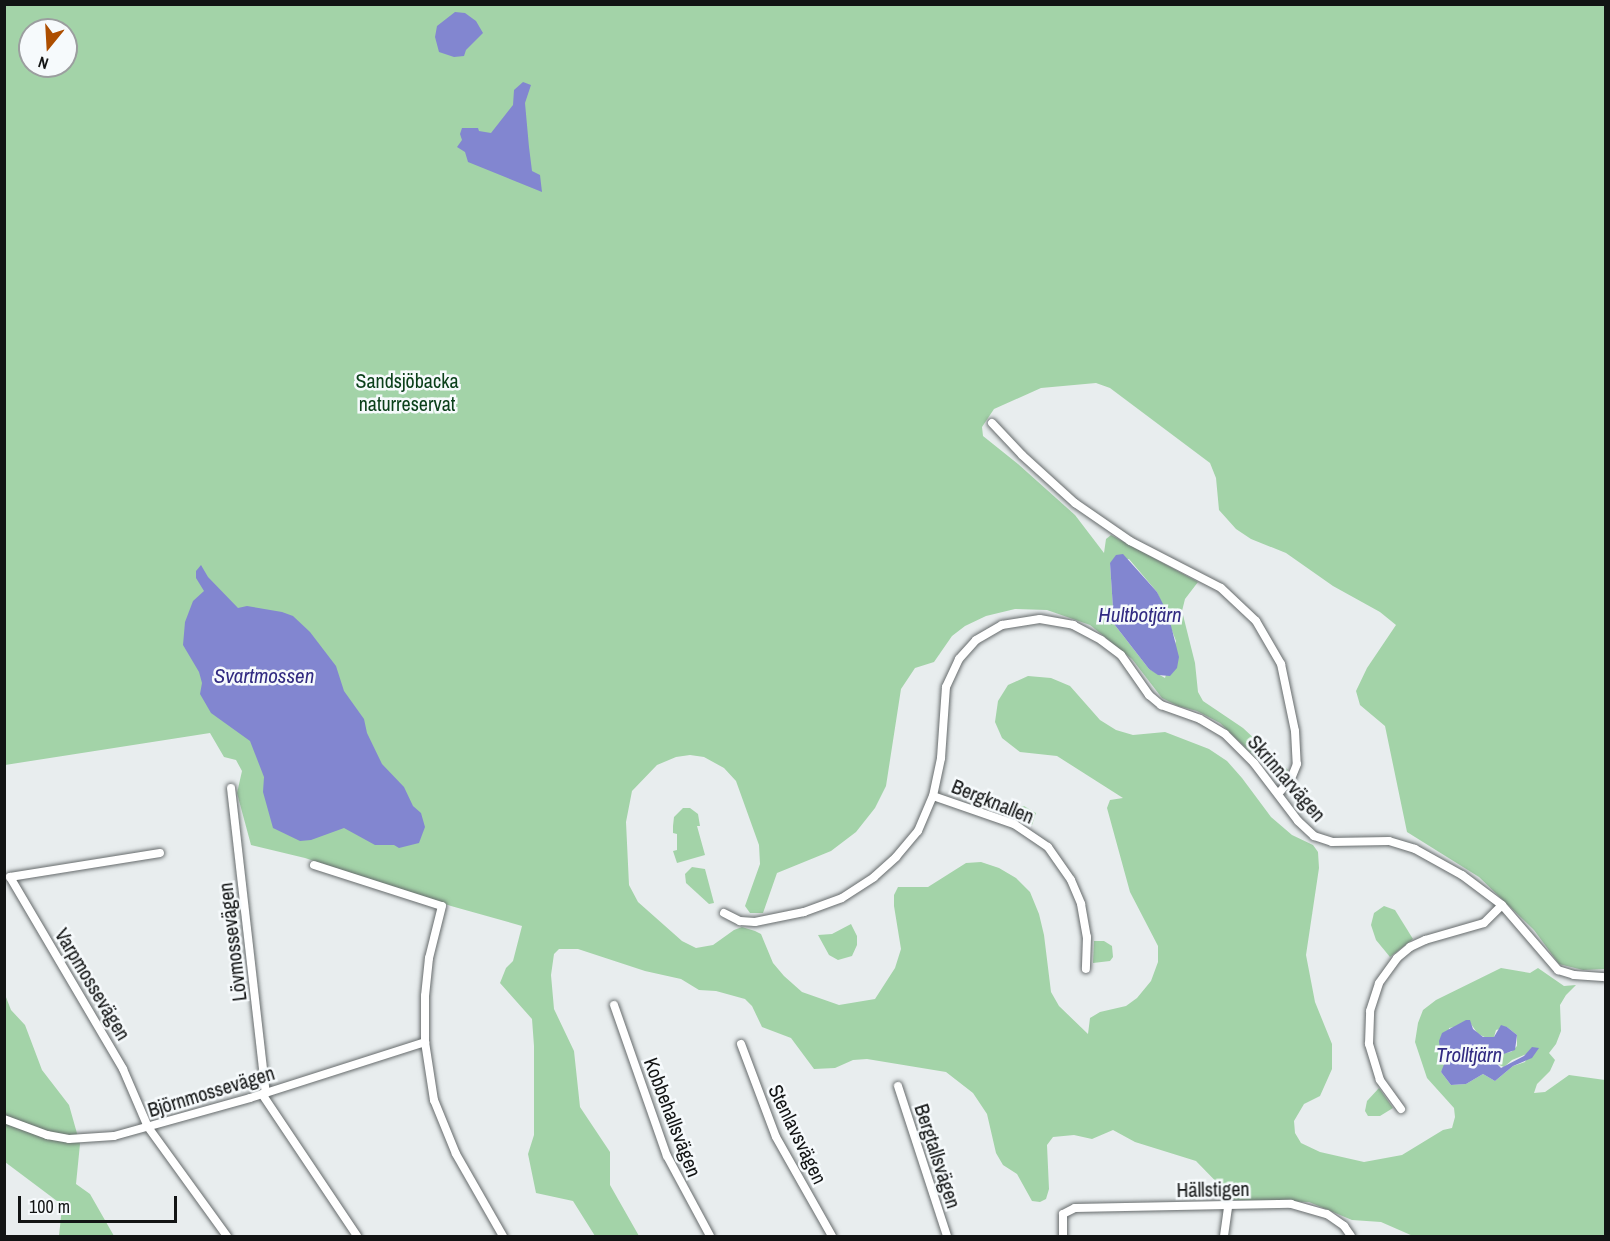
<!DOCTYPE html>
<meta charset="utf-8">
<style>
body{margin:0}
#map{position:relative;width:1610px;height:1241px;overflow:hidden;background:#e8edee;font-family:"Archivo Narrow",sans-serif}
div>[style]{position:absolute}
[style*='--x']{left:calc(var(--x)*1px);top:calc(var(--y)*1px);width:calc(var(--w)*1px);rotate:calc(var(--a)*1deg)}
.green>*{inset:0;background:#a3d3a8}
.water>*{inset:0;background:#8286d0}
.roads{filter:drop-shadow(0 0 2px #666b6c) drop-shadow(0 0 2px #666b6c)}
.street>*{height:8px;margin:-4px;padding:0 4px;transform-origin:4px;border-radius:4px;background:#fff}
span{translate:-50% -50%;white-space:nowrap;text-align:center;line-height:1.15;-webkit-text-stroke:5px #f6fafc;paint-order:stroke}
.park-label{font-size:20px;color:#0b401a}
.street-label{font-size:20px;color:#121414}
.water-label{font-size:21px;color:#322b82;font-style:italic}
.frame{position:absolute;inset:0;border:6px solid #121414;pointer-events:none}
.north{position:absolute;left:18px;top:18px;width:60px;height:60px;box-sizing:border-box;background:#f6fafc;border:2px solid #9b9e9f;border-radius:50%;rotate:198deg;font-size:16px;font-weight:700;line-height:24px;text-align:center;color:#121414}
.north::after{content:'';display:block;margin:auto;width:21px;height:27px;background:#ad4e00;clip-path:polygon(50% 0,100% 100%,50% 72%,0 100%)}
.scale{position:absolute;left:18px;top:1196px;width:159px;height:27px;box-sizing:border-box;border:3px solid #121414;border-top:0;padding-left:8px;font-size:18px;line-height:21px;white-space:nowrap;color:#121414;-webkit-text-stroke:4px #f6fafc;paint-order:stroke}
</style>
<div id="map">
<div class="green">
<i style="clip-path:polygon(evenodd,4px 5px,1605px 5px,1605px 969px,1583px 970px,1559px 964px,1534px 930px,1479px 877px,1407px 832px,1385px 726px,1360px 705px,1356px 691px,1367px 668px,1396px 625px,1380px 612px,1333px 586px,1286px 553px,1251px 539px,1236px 529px,1219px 510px,1216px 478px,1210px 463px,1110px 388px,1096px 383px,1041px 388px,994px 409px,982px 427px,983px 436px,1018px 464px,1075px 515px,1104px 553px,1106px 539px,1111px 535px,1198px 582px,1185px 599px,1182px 611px,1195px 663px,1198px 692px,1203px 701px,1243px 728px,1288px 770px,1283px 779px,1277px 778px,1220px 723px,1197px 711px,1178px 706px,1162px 698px,1132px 659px,1090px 625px,1047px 610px,1015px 609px,986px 616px,965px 626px,952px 636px,934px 662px,915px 668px,901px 689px,886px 786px,875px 808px,856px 832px,831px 851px,777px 873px,763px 913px,750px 913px,745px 906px,760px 864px,759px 845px,736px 781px,724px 768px,704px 757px,690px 755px,676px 757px,657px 765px,632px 791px,626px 822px,629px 885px,638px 902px,682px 941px,696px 948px,713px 945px,734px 930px,742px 927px,755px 931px,761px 934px,773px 963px,784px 976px,802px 992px,839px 1005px,875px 999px,895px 968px,901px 949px,894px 906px,894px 895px,898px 887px,928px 887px,966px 863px,981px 862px,999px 868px,1016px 878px,1030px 892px,1039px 914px,1044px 935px,1051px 992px,1059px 1006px,1088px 1034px,1090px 1018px,1100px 1012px,1126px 1006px,1137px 998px,1151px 981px,1158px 962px,1158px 946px,1130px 892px,1107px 808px,1110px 800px,1123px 798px,1057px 756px,1020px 752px,1002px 738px,995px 722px,998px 701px,1008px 685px,1028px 676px,1051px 678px,1070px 686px,1100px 720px,1116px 730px,1133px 735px,1165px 732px,1209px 749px,1227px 761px,1242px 778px,1271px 817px,1292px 835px,1313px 845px,1318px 852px,1319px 868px,1306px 955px,1315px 1002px,1332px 1044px,1332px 1069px,1320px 1096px,1304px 1104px,1294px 1121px,1295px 1133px,1301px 1143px,1320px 1152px,1364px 1162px,1402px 1155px,1443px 1130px,1452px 1128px,1455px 1117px,1454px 1108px,1427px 1078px,1415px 1042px,1418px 1023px,1423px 1010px,1436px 1000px,1501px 968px,1530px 973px,1538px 968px,1564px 986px,1576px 985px,1566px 995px,1560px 1005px,1561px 1031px,1556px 1044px,1549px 1053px,1555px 1060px,1550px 1071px,1537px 1084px,1534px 1093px,1545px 1092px,1569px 1075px,1605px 1080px,1605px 1236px,1413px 1236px,1381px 1222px,1352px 1220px,1309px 1202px,1234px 1200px,1196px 1161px,1135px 1142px,1113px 1130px,1092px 1139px,1074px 1135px,1053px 1137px,1047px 1145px,1049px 1189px,1046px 1199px,1040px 1202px,1032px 1201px,1017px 1174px,1003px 1165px,996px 1153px,987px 1114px,973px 1093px,946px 1072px,867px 1059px,853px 1060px,835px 1068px,814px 1069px,791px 1038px,762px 1027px,752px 1006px,745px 999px,716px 991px,699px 990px,681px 979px,645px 971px,578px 949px,559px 949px,554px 954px,551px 975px,554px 1009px,574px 1051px,580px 1107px,610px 1152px,610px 1185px,639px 1236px,595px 1236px,573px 1201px,536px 1193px,528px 1154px,534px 1135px,534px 1046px,532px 1019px,500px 983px,506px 968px,513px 961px,522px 926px,451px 906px,305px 858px,251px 845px,237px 793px,242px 771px,236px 760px,224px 757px,210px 733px,5px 765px,4px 5px,30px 30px,66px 30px,66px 66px,30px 66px,30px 30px,4px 5px,1129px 559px,1157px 592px,1176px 641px,1165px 678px,1149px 669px,1111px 620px,1113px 608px,1110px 563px,1129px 559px,4px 5px,1471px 1024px,1478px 1034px,1489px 1039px,1494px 1037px,1496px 1030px,1507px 1027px,1517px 1035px,1517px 1046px,1511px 1052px,1498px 1054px,1497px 1064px,1504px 1067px,1512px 1060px,1529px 1053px,1525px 1062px,1513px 1066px,1495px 1081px,1483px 1074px,1466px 1084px,1451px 1085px,1441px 1072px,1447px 1062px,1449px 1028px,1471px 1024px)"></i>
<i style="clip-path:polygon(1024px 806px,1036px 813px,1032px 825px,1015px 815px,1019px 807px)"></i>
<i style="clip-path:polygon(683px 808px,690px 808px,698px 814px,700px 826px,697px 826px,705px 855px,677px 863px,673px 851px,677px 850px,677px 834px,673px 833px,673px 826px,674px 817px)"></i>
<i style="clip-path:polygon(692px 867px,705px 869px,714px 903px,709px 904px,686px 883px,685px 874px)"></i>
<i style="clip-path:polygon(1384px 906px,1395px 910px,1413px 939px,1390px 957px,1376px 940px,1371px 925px,1374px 913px)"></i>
<i style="clip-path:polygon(851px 924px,857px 936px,857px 945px,852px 956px,838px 960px,829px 955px,818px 935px,832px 934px)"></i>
<i style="clip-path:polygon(1094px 941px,1104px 941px,1112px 946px,1113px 957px,1110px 961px,1093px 963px)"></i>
<i style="clip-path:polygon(4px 992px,11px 1010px,25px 1025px,42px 1070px,69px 1105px,80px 1144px,76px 1184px,90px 1194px,114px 1236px,59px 1236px,62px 1207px,57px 1201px,5px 1162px)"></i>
<i style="clip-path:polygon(1379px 1088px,1393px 1108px,1380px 1116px,1368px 1116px,1365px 1111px,1367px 1101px)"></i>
</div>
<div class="water">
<i style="clip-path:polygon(455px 12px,465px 13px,476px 21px,483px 33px,466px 50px,464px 56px,454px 57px,439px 52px,435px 37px,437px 26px)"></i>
<i style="clip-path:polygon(523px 82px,531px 85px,525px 103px,529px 147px,532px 171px,540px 175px,542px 192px,468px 162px,465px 152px,457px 147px,462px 140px,460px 134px,462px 128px,478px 128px,479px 131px,491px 133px,513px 105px,514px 90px)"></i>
<i style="clip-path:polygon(1123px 554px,1157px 592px,1168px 614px,1179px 657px,1177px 668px,1170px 676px,1158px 675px,1149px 669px,1111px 620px,1113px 608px,1110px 563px,1116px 555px)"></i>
<i style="clip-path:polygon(201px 565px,208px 577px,238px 608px,247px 606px,282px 612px,293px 616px,310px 632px,336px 666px,344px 691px,364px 719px,367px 733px,382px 764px,404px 787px,413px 806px,421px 813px,425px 827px,419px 843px,399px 848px,394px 845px,375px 845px,344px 828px,311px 840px,300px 841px,273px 828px,263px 792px,264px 777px,250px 741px,211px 713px,200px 694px,202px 683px,199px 672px,183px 645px,185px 622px,193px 601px,204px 591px,196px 578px,196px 571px)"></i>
<i style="clip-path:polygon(1466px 1020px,1470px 1020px,1473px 1029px,1483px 1037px,1494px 1037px,1501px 1025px,1507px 1027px,1517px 1035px,1515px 1050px,1495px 1057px,1497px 1064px,1501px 1068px,1524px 1056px,1532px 1047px,1539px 1048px,1532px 1058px,1513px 1066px,1495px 1081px,1483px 1074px,1466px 1084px,1451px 1085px,1441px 1072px,1447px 1057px,1440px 1051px,1439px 1041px,1442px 1033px)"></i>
</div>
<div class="roads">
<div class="street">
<i style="--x:992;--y:423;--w:44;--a:46.8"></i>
<i style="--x:1022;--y:455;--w:72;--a:42.2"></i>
<i style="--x:1075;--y:503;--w:67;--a:34.6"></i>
<i style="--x:1130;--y:541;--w:102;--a:27.3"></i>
<i style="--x:1221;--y:588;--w:48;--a:43.3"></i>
<i style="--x:1256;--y:621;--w:50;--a:59.8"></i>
<i style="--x:1281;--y:664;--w:68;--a:78.2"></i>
<i style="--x:1295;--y:731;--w:33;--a:87"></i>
<i style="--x:1297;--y:764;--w:16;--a:112"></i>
<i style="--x:1291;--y:779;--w:18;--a:131"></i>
<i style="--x:231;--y:788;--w:307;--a:83.5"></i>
<i style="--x:933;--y:796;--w:86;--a:19.1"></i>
<i style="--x:1014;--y:824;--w:41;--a:34.1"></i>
<i style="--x:1048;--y:847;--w:40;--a:55.1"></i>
<i style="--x:1071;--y:880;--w:26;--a:67"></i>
<i style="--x:1081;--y:904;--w:34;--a:80"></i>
<i style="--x:1087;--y:937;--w:32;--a:92"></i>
<i style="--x:160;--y:853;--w:152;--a:170.9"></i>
<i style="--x:10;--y:877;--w:223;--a:59.5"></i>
<i style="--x:123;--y:1069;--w:63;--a:66.7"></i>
<i style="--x:148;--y:1127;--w:135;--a:54.1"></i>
<i style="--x:314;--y:865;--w:134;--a:17.8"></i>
<i style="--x:442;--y:906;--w:54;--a:104"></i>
<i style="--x:429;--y:958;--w:38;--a:96"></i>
<i style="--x:425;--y:996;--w:46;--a:90"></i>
<i style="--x:425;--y:1042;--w:59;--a:81.2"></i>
<i style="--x:434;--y:1100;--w:58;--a:67.8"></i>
<i style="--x:456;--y:1154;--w:95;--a:60.2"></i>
<i style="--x:724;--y:913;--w:18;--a:27"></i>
<i style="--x:740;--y:921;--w:15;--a:4"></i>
<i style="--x:755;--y:922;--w:50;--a:-11.5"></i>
<i style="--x:804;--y:912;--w:40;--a:-20.2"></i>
<i style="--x:842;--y:898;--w:38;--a:-33"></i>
<i style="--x:874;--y:877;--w:30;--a:-42"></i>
<i style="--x:896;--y:857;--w:34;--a:-50"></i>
<i style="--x:918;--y:831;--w:38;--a:-67"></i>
<i style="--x:933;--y:796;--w:39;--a:-78"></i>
<i style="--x:941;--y:758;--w:71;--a:-86"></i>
<i style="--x:946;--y:687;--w:31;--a:-65"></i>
<i style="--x:959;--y:659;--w:25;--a:-48"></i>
<i style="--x:976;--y:640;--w:30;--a:-30"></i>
<i style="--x:1002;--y:625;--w:38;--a:-9"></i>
<i style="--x:1040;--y:619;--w:34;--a:10"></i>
<i style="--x:1073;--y:625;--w:32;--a:28"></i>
<i style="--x:1101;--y:640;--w:25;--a:37"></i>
<i style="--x:1121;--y:655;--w:49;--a:55"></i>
<i style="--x:1149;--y:695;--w:16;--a:40"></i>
<i style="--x:1161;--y:705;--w:41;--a:19.7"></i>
<i style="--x:1200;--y:719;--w:29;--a:31"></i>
<i style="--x:1225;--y:734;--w:41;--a:45"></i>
<i style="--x:1254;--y:763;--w:73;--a:52.8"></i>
<i style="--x:1298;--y:821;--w:22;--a:43"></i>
<i style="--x:1314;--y:836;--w:19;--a:18"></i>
<i style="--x:1332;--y:842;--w:57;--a:-1"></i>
<i style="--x:1389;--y:841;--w:27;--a:17"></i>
<i style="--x:1415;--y:849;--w:54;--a:29"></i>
<i style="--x:1462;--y:875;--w:50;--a:36.9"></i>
<i style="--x:1502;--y:905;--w:86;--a:49.3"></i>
<i style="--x:1558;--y:970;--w:17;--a:17"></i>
<i style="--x:1574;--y:975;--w:32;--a:4"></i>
<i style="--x:614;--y:1005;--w:160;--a:70.7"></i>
<i style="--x:667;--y:1156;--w:91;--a:61.7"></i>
<i style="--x:741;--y:1044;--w:99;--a:69.4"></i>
<i style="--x:776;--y:1137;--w:114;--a:60.5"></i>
<i style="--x:898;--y:1086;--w:158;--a:71.9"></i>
<i style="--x:262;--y:1094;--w:171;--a:56.2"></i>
<i style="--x:1401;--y:1109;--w:36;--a:-126"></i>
<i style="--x:1380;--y:1080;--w:38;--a:-107"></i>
<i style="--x:1369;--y:1044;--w:33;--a:-88"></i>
<i style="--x:1370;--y:1011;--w:29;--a:-72"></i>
<i style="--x:1379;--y:983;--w:31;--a:-54"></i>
<i style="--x:1397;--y:958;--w:17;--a:-40"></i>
<i style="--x:1410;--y:947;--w:17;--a:-25"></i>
<i style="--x:1425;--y:940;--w:61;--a:-16.1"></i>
<i style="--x:1484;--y:923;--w:25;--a:-45"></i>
<i style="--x:4;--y:1119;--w:46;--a:20.4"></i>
<i style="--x:47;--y:1135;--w:22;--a:10"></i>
<i style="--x:69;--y:1139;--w:45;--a:-3.8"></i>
<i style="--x:114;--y:1136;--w:141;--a:-15.6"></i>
<i style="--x:250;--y:1098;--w:184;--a:-17.7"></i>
<i style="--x:1063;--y:1236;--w:22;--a:-90"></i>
<i style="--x:1063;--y:1214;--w:13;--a:-27"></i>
<i style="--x:1075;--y:1208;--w:216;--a:-1.1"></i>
<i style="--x:1291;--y:1204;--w:37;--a:16"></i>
<i style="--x:1327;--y:1214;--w:21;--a:35"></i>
<i style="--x:1344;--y:1226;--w:12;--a:55"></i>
<i style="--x:1224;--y:1236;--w:30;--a:-82"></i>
</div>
</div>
<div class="park-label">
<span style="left:407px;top:392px">Sandsjöbacka<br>naturreservat</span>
</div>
<div class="street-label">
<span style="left:1287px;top:778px;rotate:49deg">Skrinnarvägen</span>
<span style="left:993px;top:801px;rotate:22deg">Bergknallen</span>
<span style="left:232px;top:942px;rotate:-97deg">Lövmossevägen</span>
<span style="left:93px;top:984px;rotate:59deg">Varpmossevägen</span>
<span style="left:211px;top:1091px;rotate:-17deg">Björnmossevägen</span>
<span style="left:673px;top:1117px;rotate:69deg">Kobbehallsvägen</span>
<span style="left:798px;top:1134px;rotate:64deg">Stenlavsvägen</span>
<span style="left:938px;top:1156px;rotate:72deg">Bergtallsvägen</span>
<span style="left:1213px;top:1189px;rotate:-1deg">Hällstigen</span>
</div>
<div class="water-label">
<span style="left:1140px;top:615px">Hultbotjärn</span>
<span style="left:264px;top:676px">Svartmossen</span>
<span style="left:1469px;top:1055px">Trolltjärn</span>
</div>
<div class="frame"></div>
<div class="north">N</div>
<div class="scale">100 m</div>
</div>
